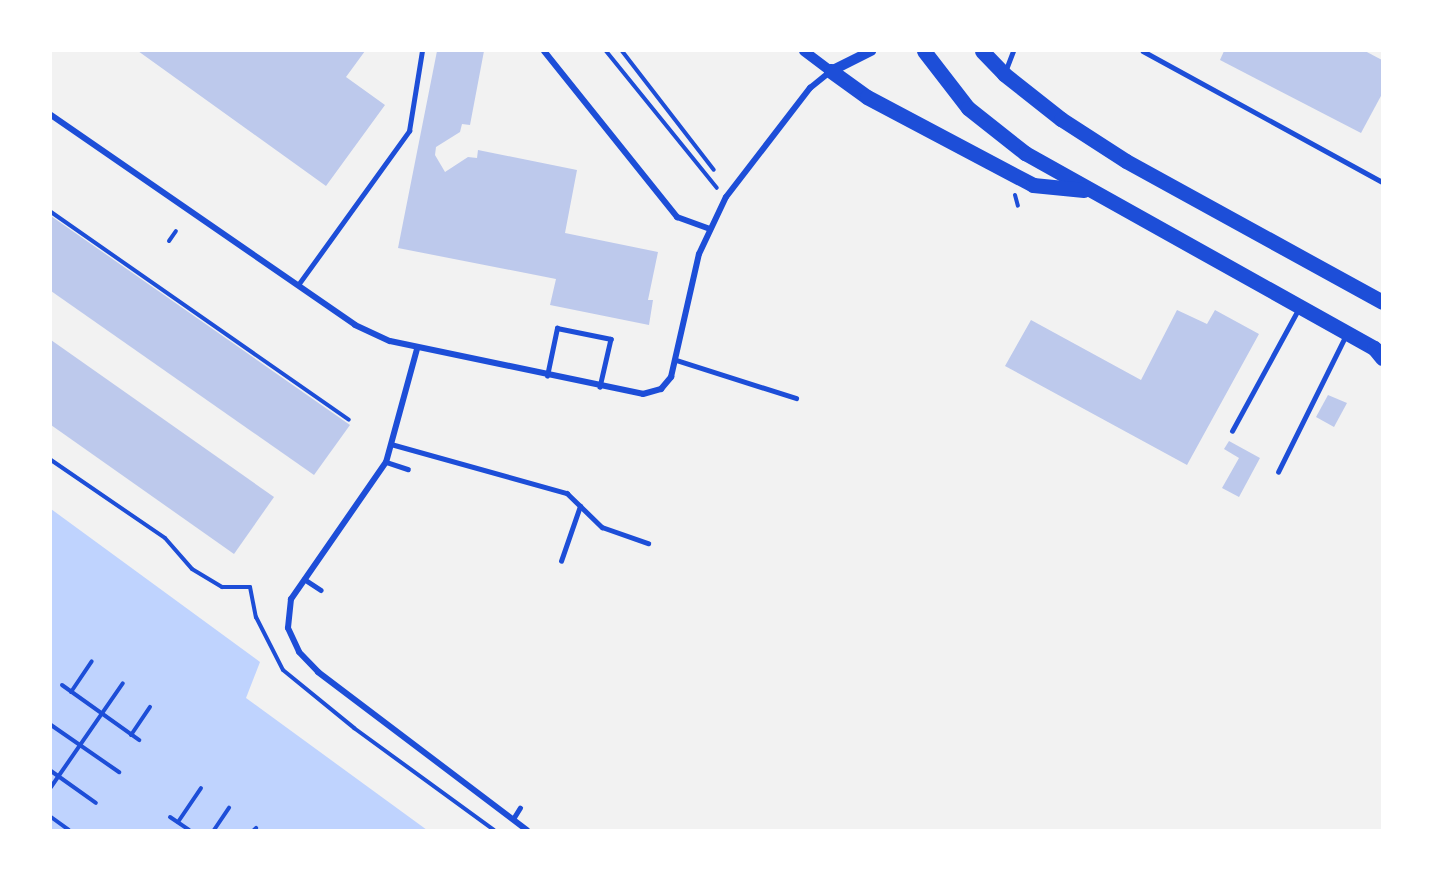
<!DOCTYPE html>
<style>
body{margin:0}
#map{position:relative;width:1433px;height:881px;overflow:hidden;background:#f2f2f2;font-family:"Asap Condensed",sans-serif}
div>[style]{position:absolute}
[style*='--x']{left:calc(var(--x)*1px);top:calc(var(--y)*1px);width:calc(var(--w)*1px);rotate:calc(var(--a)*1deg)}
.water>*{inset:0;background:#bfd3fe}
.building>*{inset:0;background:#bdc9ec}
.path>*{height:4px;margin:-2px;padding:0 2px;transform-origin:2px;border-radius:2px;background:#1d4ed8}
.service>*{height:4.5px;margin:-2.25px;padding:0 2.25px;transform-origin:2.25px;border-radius:2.25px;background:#1d4ed8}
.minor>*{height:6px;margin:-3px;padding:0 3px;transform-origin:3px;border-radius:3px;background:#1d4ed8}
.tertiary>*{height:10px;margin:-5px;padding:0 5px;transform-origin:5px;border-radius:5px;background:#1d4ed8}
.primary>*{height:15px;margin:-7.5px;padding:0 7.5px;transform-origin:7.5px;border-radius:7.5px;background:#1d4ed8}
span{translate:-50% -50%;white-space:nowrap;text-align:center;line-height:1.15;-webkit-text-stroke:6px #fff;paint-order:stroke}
.frame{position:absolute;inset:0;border:52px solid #fff;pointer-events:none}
</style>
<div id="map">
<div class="water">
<i style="clip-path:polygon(51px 509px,260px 662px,246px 698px,427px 830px,51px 830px)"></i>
</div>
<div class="building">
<i style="clip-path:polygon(138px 51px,365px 51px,346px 77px,385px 105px,326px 186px)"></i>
<i style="clip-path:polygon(437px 51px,484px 51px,470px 125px,462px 124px,460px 132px,436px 147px,435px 155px,445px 172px,468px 157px,477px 158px,478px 150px,577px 170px,565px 233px,658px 252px,648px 300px,653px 300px,649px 325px,550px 305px,556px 279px,398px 248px)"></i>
<i style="clip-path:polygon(1224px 51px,1365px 51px,1382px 60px,1382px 94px,1361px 133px,1220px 60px)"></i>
<i style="clip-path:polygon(51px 216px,350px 425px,314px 475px,51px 291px)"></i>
<i style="clip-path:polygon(1177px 310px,1207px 324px,1215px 310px,1259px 334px,1187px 465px,1005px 366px,1031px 320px,1141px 380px)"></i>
<i style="clip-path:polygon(51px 340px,274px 497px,234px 554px,51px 425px)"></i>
<i style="clip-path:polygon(1328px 395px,1347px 403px,1334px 427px,1316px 417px)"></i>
<i style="clip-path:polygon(1229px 441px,1260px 458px,1239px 497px,1222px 488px,1239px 458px,1224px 449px)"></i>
</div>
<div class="path">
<i style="--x:606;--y:51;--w:176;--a:51"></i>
<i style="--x:622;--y:51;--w:150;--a:52.3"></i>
<i style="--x:1015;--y:195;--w:11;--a:75"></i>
<i style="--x:51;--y:212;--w:363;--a:34.9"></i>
<i style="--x:169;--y:241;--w:12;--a:-55"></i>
<i style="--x:51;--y:460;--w:138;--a:34.4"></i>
<i style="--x:165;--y:538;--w:41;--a:48.9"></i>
<i style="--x:192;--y:569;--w:35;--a:31"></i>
<i style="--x:222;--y:587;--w:28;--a:0"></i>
<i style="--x:250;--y:587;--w:31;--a:79"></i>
<i style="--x:256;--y:617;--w:59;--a:63"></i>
<i style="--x:283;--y:670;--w:92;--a:39.2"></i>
<i style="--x:354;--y:728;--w:173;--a:36.1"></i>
<i style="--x:62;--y:685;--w:95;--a:35.5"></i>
<i style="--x:71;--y:692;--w:37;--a:-56"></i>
<i style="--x:51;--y:725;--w:83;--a:34.7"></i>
<i style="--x:131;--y:735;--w:34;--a:-56"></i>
<i style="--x:51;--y:771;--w:55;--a:35.4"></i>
<i style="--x:51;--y:787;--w:126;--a:-55.3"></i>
<i style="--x:51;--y:817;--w:22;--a:36"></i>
<i style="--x:170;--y:817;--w:23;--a:34"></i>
<i style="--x:178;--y:822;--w:41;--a:-55.9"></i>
<i style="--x:214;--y:830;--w:27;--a:-56"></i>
<i style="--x:254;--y:830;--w:3;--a:-45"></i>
</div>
<div class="service">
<i style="--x:1143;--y:51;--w:273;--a:28.7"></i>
<i style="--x:1005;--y:72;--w:22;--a:-69"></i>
<i style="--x:298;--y:285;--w:190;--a:-54.2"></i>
<i style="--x:409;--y:131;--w:81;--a:-80.8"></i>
<i style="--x:676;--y:360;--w:126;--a:17.6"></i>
<i style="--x:547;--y:376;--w:49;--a:-78.2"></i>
<i style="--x:557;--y:328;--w:55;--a:11.5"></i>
<i style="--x:611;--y:339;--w:49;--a:102.9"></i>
<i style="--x:1232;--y:431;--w:138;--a:-61.4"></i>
<i style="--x:391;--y:444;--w:183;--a:15.6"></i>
<i style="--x:567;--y:493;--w:49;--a:44.2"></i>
<i style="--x:602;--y:527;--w:49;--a:19.2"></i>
<i style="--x:386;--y:462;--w:23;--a:18"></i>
<i style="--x:1278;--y:472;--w:153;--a:-63.6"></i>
<i style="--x:561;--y:561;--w:58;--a:-70.9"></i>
<i style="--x:304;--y:579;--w:20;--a:33"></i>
<i style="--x:513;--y:819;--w:13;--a:-58"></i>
</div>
<div class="minor">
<i style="--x:544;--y:51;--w:213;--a:51.3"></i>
<i style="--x:677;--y:217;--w:33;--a:20"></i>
<i style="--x:51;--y:115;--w:369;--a:34.6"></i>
<i style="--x:355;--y:325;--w:38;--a:25"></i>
<i style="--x:390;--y:341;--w:258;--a:11.8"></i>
<i style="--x:643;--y:394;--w:19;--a:-16"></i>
<i style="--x:661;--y:389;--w:16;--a:-50"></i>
<i style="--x:671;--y:377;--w:126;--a:-77.2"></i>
<i style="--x:699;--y:254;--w:63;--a:-64.7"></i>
<i style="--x:726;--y:197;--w:138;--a:-52.4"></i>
<i style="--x:810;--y:88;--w:26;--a:-39"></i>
<i style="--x:417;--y:349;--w:117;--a:105.3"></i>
<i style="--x:386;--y:462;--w:167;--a:124.7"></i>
<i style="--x:291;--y:599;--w:29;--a:96"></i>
<i style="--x:288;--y:628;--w:26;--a:65"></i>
<i style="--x:299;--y:652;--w:28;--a:46"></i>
<i style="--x:318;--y:672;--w:262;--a:37.1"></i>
</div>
<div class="tertiary">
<i style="--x:804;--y:51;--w:34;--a:37"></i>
<i style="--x:831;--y:71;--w:45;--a:-26.6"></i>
</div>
<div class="primary">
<i style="--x:924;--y:51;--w:72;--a:52.3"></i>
<i style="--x:968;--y:108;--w:73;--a:38.3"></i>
<i style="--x:1025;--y:153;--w:400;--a:29.2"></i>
<i style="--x:1374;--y:348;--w:13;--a:51"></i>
<i style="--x:982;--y:51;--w:32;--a:46"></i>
<i style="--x:1004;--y:74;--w:73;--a:38.3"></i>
<i style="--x:1061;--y:119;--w:77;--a:32.9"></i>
<i style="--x:1126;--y:161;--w:292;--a:28.8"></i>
<i style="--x:831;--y:71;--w:44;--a:35.8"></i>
<i style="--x:867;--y:97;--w:188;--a:27.9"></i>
<i style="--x:1033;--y:185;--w:51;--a:5.6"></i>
</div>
<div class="frame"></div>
</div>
